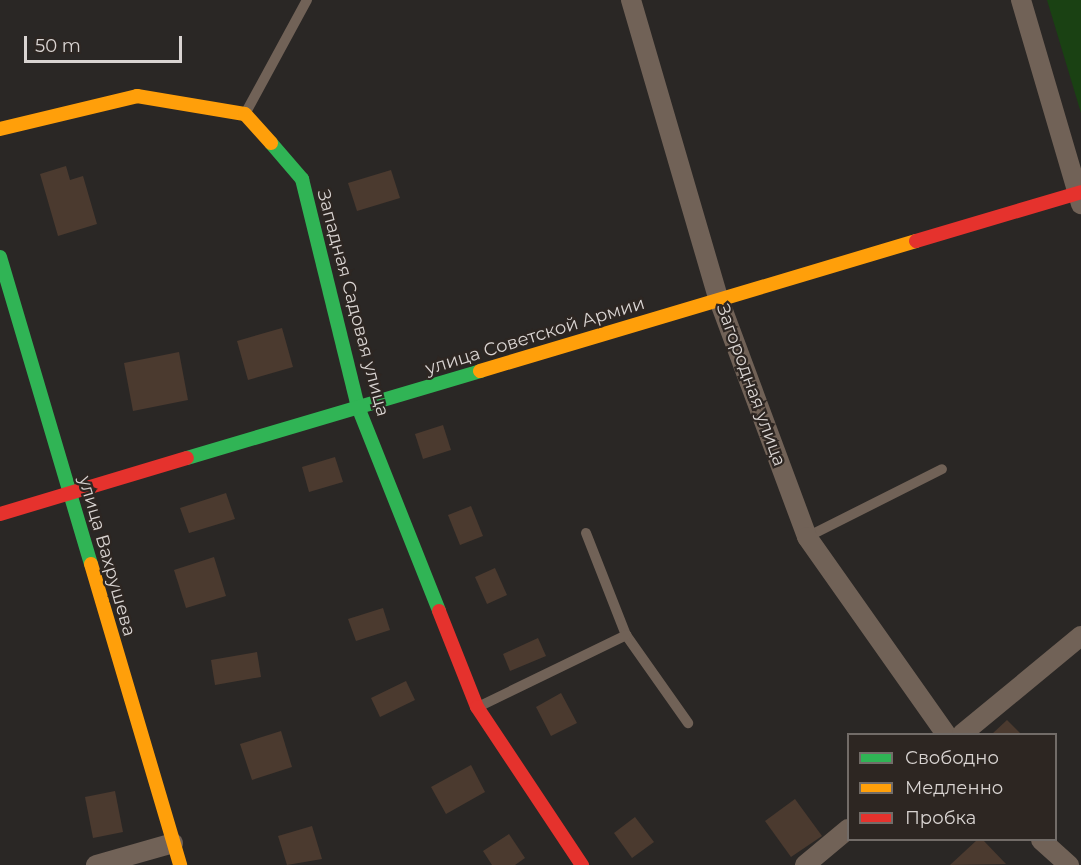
<!DOCTYPE html>
<meta charset="utf-8">
<style>
body{margin:0}
#map{position:relative;width:1081px;height:865px;overflow:hidden;background:#2a2725;font-family:Montserrat,sans-serif}
div>[style]{position:absolute}
[style*='--x']{left:calc(var(--x)*1px);top:calc(var(--y)*1px);width:calc(var(--w)*1px);rotate:calc(var(--a)*1deg)}
.green>*{inset:0;background:#1a4113}
.building>*{inset:0;background:#4b3a2f}
.lane>*{height:10px;margin:-5px;padding:0 5px;transform-origin:5px;border-radius:5px;background:#716257}
.street>*{height:20px;margin:-10px;padding:0 10px;transform-origin:10px;border-radius:10px;background:#716257}
.fast>*{height:14px;margin:-7px;padding:0 7px;transform-origin:7px;border-radius:7px;background:#30b455}
.slow>*{height:14px;margin:-7px;padding:0 7px;transform-origin:7px;border-radius:7px;background:#ff9f0a}
.jam>*{height:14px;margin:-7px;padding:0 7px;transform-origin:7px;border-radius:7px;background:#e5322d}
span{translate:-50% -50%;white-space:nowrap;text-align:center;line-height:1.15;-webkit-text-stroke:4.5px #2d2622;paint-order:stroke}
.street-label{font-size:18px;color:#d9d4d2}
.legend{position:absolute;left:847px;top:733px;width:210px;height:108px;box-sizing:border-box;background:#2d2622;border:2px solid #726c68;margin:0;padding:8px 10px;list-style:none;font-size:18px;color:#d9d4d2}
.legend li{display:flex;align-items:center;gap:12px;height:30px}
.legend b{width:30px;border:2px solid #726c68}
.scale{position:absolute;left:24px;top:36px;width:158px;height:27px;box-sizing:border-box;border:3px solid #d9d4d2;border-top:0;padding-left:8px;font-size:18px;line-height:21px;white-space:nowrap;color:#d9d4d2;-webkit-text-stroke:4px #2d2622;paint-order:stroke}
</style>
<div id="map">
<div class="green">
<i style="clip-path:polygon(1047px 0,1081px 0,1081px 113px)"></i>
</div>
<div class="building">
<i style="clip-path:polygon(66px 166px,70px 180px,83px 176px,97px 224px,58px 236px,40px 174px)"></i>
<i style="clip-path:polygon(391px 170px,400px 198px,357px 211px,348px 183px)"></i>
<i style="clip-path:polygon(282px 328px,293px 367px,248px 380px,237px 341px)"></i>
<i style="clip-path:polygon(179px 352px,188px 400px,133px 411px,124px 363px)"></i>
<i style="clip-path:polygon(443px 425px,451px 450px,423px 459px,415px 434px)"></i>
<i style="clip-path:polygon(335px 457px,343px 482px,309px 492px,302px 467px)"></i>
<i style="clip-path:polygon(226px 493px,235px 519px,189px 533px,180px 508px)"></i>
<i style="clip-path:polygon(471px 506px,483px 536px,460px 545px,448px 515px)"></i>
<i style="clip-path:polygon(214px 557px,226px 596px,186px 608px,174px 570px)"></i>
<i style="clip-path:polygon(495px 568px,507px 595px,487px 604px,475px 577px)"></i>
<i style="clip-path:polygon(383px 608px,390px 630px,356px 641px,348px 619px)"></i>
<i style="clip-path:polygon(538px 638px,546px 656px,510px 671px,503px 654px)"></i>
<i style="clip-path:polygon(257px 652px,261px 677px,215px 685px,211px 660px)"></i>
<i style="clip-path:polygon(406px 681px,415px 700px,380px 717px,371px 698px)"></i>
<i style="clip-path:polygon(561px 693px,577px 723px,551px 736px,536px 707px)"></i>
<i style="clip-path:polygon(1007px 720px,1021px 734px,992px 734px)"></i>
<i style="clip-path:polygon(281px 731px,292px 767px,252px 780px,240px 744px)"></i>
<i style="clip-path:polygon(471px 765px,485px 792px,446px 814px,431px 787px)"></i>
<i style="clip-path:polygon(115px 791px,123px 832px,93px 838px,85px 797px)"></i>
<i style="clip-path:polygon(795px 799px,822px 836px,791px 857px,765px 821px)"></i>
<i style="clip-path:polygon(635px 817px,654px 842px,632px 858px,614px 833px)"></i>
<i style="clip-path:polygon(312px 826px,322px 859px,287px 865px,278px 836px)"></i>
<i style="clip-path:polygon(509px 834px,525px 858px,515px 865px,492px 865px,483px 851px)"></i>
<i style="clip-path:polygon(977px 840px,983px 840px,1006px 864px,950px 865px)"></i>
</div>
<div class="lane">
<i style="--x:245;--y:114;--w:130;--a:-61.5"></i>
<i style="--x:586;--y:533;--w:110;--a:68.6"></i>
<i style="--x:626;--y:635;--w:108;--a:54.8"></i>
<i style="--x:807;--y:537;--w:151;--a:-26.7"></i>
<i style="--x:478;--y:707;--w:165;--a:-25.9"></i>
</div>
<div class="street">
<i style="--x:631;--y:0;--w:313;--a:73.7"></i>
<i style="--x:719;--y:300;--w:253;--a:69.6"></i>
<i style="--x:807;--y:537;--w:241;--a:54.8"></i>
<i style="--x:1021;--y:0;--w:213;--a:73.6"></i>
<i style="--x:962;--y:734;--w:154;--a:-39.5"></i>
<i style="--x:1041;--y:840;--w:38;--a:42"></i>
<i style="--x:96;--y:865;--w:80;--a:-15.9"></i>
<i style="--x:805;--y:865;--w:56;--a:-39.9"></i>
</div>
<div class="fast">
<i style="--x:271;--y:143;--w:48;--a:49.3"></i>
<i style="--x:302;--y:179;--w:235;--a:76.2"></i>
<i style="--x:358;--y:407;--w:219;--a:68.3"></i>
<i style="--x:0;--y:257;--w:320;--a:73.5"></i>
<i style="--x:187;--y:458;--w:306;--a:-16.5"></i>
</div>
<div class="slow">
<i style="--x:0;--y:129;--w:141;--a:-13.5"></i>
<i style="--x:137;--y:96;--w:109;--a:9.5"></i>
<i style="--x:245;--y:114;--w:39;--a:48"></i>
<i style="--x:480;--y:371;--w:455;--a:-16.6"></i>
<i style="--x:91;--y:564;--w:314;--a:73.5"></i>
</div>
<div class="jam">
<i style="--x:916;--y:241;--w:172;--a:-16.5"></i>
<i style="--x:0;--y:514;--w:195;--a:-16.7"></i>
<i style="--x:439;--y:611;--w:103;--a:68.4"></i>
<i style="--x:477;--y:707;--w:190;--a:56.4"></i>
</div>
<div class="street-label">
<span style="left:353px;top:303px;rotate:75deg">Западная Садовая улица</span>
<span style="left:535px;top:336px;rotate:-17deg">улица Советской Армии</span>
<span style="left:751px;top:385px;rotate:70deg">Загородная улица</span>
<span style="left:107px;top:556px;rotate:74deg">улица Вахрушева</span>
</div>
<ul class="legend">
<li><b style="height:8px;background:#30b455"></b>Свободно</li>
<li><b style="height:8px;background:#ff9f0a"></b>Медленно</li>
<li><b style="height:8px;background:#e5322d"></b>Пробка</li>
</ul>
<div class="scale">50 m</div>
</div>
